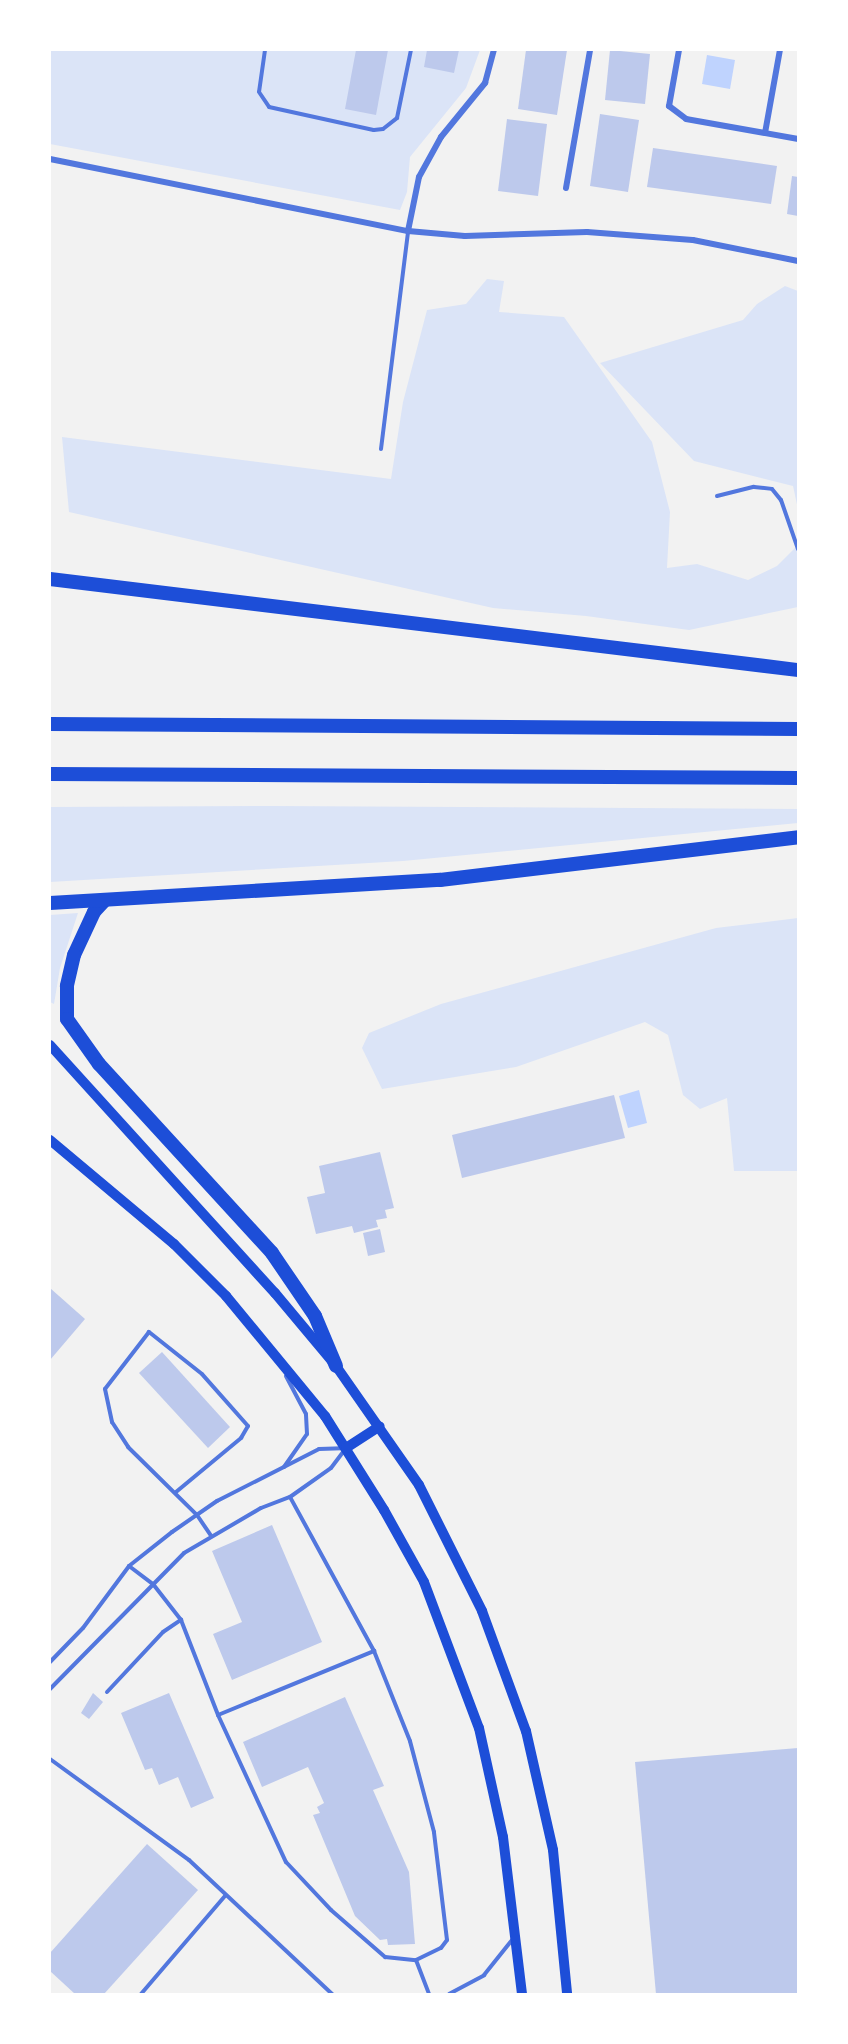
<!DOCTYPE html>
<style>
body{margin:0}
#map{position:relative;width:848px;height:2044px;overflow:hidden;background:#f2f2f2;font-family:"Golos Text",sans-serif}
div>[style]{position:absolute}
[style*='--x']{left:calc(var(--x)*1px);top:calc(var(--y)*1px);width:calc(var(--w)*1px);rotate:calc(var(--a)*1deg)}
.green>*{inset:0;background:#dbe4f7}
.water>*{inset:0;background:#bfd3fe}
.building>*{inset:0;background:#bdc9ec}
.service>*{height:4px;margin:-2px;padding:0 2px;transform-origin:2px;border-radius:2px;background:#5277de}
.minor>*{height:6px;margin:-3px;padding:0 3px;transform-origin:3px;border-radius:3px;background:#5277de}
.secondary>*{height:10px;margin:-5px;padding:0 5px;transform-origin:5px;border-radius:5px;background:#1d4ed8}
.motorway>*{height:14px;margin:-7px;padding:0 7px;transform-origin:7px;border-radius:7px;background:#1d4ed8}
span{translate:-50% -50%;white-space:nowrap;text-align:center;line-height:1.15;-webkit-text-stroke:4.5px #fff;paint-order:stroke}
.frame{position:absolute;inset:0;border:51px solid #fff;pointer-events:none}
</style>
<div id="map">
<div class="green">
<i style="clip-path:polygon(50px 50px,480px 50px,466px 88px,410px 157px,407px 192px,400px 210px,50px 144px)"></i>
<i style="clip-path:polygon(487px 279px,504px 281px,499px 312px,564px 317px,652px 442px,670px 512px,667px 568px,697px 564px,748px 580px,777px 566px,798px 545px,798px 607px,689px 630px,586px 616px,493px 608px,69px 512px,62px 437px,391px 479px,403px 402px,427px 310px,466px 304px)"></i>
<i style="clip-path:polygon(785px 286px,798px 291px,798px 509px,793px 486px,694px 461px,600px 363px,743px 320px,757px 304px)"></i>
<i style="clip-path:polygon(273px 806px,798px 809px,798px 823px,403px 861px,50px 882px,50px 807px)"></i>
<i style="clip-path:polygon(78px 913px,60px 968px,54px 1004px,50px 1002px,50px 915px)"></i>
<i style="clip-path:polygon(798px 918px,798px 1171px,734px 1171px,727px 1098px,700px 1109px,683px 1095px,668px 1035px,645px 1022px,516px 1067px,382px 1089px,362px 1048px,369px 1033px,441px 1004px,716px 928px)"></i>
</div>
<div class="water">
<i style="clip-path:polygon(707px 55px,735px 60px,730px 89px,702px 84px)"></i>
<i style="clip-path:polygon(639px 1090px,647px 1123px,628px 1128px,619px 1096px)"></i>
</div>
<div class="building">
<i style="clip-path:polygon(356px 50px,388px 50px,376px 115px,345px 109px)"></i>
<i style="clip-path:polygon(427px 50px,459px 50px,454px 73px,424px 67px)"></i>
<i style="clip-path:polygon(526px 50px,567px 50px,557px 115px,518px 109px)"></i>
<i style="clip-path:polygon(610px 50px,650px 54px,645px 104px,605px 100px)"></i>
<i style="clip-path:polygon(600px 114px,639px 120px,628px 192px,590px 186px)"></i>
<i style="clip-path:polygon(507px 119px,547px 124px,538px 196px,498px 191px)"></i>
<i style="clip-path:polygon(653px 148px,777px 166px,771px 204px,647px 187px)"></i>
<i style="clip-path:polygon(792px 176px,798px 177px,798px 216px,787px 214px)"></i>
<i style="clip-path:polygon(614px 1095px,625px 1138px,462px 1178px,452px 1135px)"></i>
<i style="clip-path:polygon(380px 1152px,394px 1208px,385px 1210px,387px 1218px,376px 1220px,378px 1227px,354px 1233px,352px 1226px,316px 1234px,307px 1197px,325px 1193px,319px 1166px)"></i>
<i style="clip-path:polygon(380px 1229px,385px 1252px,368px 1256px,363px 1233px)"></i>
<i style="clip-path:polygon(50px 1288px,85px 1319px,50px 1360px)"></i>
<i style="clip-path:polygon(162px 1352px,230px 1427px,208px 1448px,139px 1373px)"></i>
<i style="clip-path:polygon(272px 1525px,322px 1642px,232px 1680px,213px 1634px,242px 1622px,212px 1551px)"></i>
<i style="clip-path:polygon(93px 1693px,103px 1702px,89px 1719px,81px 1713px)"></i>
<i style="clip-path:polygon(169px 1693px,214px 1798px,191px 1808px,178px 1777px,159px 1785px,152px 1768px,145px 1770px,121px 1713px)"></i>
<i style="clip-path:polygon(345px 1697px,384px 1786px,373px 1790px,409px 1872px,415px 1944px,388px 1945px,387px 1939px,380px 1940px,355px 1916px,313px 1815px,320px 1813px,317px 1807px,324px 1803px,308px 1767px,262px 1787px,243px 1742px)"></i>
<i style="clip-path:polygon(798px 1748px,798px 1994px,656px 1994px,635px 1762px)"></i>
<i style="clip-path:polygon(147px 1844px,198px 1890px,104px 1994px,75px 1994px,50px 1971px,50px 1953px)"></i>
</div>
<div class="service">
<i style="--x:265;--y:50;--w:42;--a:98.1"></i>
<i style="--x:259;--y:92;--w:18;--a:56"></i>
<i style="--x:269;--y:107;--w:107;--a:12.4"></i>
<i style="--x:374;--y:130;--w:9;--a:-6"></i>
<i style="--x:383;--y:129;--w:18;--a:-38"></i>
<i style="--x:397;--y:118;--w:69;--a:-78.4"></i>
<i style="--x:381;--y:449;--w:219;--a:-82.9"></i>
<i style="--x:717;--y:496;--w:38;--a:-14"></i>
<i style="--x:754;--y:487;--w:18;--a:6"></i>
<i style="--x:772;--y:489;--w:14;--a:51"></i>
<i style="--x:781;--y:500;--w:52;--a:70.9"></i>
<i style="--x:284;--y:1467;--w:40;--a:-55.1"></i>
<i style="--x:307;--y:1434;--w:20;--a:-93"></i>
<i style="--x:306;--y:1414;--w:43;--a:-117.8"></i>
<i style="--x:176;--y:1492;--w:85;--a:-39.7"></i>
<i style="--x:241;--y:1438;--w:14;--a:-60"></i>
<i style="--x:248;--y:1426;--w:69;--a:-131.5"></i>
<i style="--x:202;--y:1374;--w:68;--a:-141.6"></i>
<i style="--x:149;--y:1332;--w:72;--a:127.7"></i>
<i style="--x:105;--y:1389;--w:34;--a:78"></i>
<i style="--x:112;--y:1422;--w:30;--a:57"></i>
<i style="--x:128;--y:1447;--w:97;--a:44.6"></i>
<i style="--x:197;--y:1515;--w:25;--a:56"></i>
<i style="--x:129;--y:1566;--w:30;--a:37"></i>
<i style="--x:153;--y:1584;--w:46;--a:52.1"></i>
<i style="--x:181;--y:1620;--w:102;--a:68.7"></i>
<i style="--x:218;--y:1715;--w:162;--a:65.2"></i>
<i style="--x:286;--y:1862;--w:66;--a:46.8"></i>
<i style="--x:331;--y:1910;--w:72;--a:41"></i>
<i style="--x:385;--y:1957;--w:31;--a:6"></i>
<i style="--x:416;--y:1960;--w:28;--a:-26"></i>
<i style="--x:441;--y:1948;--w:10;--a:-53"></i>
<i style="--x:447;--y:1940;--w:109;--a:-96.9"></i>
<i style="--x:434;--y:1832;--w:94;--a:-104.8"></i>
<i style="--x:410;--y:1741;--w:97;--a:-111.8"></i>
<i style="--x:374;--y:1651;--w:175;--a:-118.6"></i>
<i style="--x:50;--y:1662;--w:47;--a:-45.9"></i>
<i style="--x:83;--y:1628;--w:77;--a:-53.4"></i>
<i style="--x:129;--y:1566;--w:55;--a:-38.3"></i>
<i style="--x:172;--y:1532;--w:55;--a:-34.6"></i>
<i style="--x:217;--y:1501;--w:114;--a:-27"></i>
<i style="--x:319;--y:1449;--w:23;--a:-2"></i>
<i style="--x:50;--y:1689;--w:191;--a:-45.4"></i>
<i style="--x:184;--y:1553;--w:89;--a:-30.3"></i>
<i style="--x:261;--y:1508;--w:31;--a:-21"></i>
<i style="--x:290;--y:1497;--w:50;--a:-35.3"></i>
<i style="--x:331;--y:1468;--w:21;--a:-53"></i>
<i style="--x:107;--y:1692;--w:82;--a:-47"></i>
<i style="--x:163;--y:1632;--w:22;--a:-34"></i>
<i style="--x:218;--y:1715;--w:169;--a:-22.3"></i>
<i style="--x:50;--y:1759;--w:172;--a:36"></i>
<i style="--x:189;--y:1860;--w:196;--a:43.1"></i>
<i style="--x:416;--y:1960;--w:36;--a:69"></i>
<i style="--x:141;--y:1994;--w:130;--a:-49.4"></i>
<i style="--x:449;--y:1994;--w:40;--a:-28"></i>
<i style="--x:484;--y:1975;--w:45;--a:-51.3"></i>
</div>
<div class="minor">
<i style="--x:679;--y:50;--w:57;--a:100.1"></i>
<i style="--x:669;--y:106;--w:21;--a:37"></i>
<i style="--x:686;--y:119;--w:114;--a:10.1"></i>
<i style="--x:765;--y:133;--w:84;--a:-79.8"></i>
<i style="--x:50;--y:159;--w:365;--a:11.4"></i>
<i style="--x:408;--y:231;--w:57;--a:5"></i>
<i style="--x:465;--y:236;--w:122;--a:-1.9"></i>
<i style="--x:587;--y:232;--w:106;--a:4.3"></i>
<i style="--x:693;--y:240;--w:107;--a:11.3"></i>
<i style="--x:566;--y:188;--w:140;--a:-80.1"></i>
<i style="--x:408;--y:231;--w:55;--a:-78.5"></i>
<i style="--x:419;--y:177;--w:46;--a:-61.2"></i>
<i style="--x:441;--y:137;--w:70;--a:-50.8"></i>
<i style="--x:485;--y:83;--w:34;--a:-75"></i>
</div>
<div class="secondary">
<i style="--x:50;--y:1045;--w:335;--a:47.8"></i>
<i style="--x:275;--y:1293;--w:95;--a:50.1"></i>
<i style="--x:336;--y:1366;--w:145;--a:55.1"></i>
<i style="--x:419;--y:1485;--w:141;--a:63.4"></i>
<i style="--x:482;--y:1611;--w:128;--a:69.9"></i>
<i style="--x:526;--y:1731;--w:122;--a:77.2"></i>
<i style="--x:553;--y:1850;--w:145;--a:84.4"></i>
<i style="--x:50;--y:1140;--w:162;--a:40"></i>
<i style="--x:174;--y:1244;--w:74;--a:45"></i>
<i style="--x:226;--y:1296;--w:156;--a:50.5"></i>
<i style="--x:325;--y:1416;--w:111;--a:57.9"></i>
<i style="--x:384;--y:1510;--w:82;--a:60.9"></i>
<i style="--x:424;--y:1582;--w:156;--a:69.4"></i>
<i style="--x:479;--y:1728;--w:112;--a:77.6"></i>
<i style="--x:503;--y:1837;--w:158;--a:83.1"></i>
<i style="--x:346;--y:1448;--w:40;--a:-32.9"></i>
</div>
<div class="motorway">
<i style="--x:50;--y:579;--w:754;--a:6.94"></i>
<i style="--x:50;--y:724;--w:748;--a:0.38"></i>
<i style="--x:50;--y:774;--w:748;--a:0.31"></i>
<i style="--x:105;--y:900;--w:16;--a:133"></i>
<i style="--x:94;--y:912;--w:47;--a:114.9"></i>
<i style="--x:74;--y:955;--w:32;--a:103"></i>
<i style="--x:67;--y:986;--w:33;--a:90"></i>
<i style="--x:67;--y:1019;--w:55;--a:54.6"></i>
<i style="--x:99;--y:1064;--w:256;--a:47.5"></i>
<i style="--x:272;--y:1253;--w:76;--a:55.7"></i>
<i style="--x:315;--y:1316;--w:54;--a:67.2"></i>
<i style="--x:50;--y:903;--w:391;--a:-3.4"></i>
<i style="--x:440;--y:880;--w:361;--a:-6.8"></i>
</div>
<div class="frame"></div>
</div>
